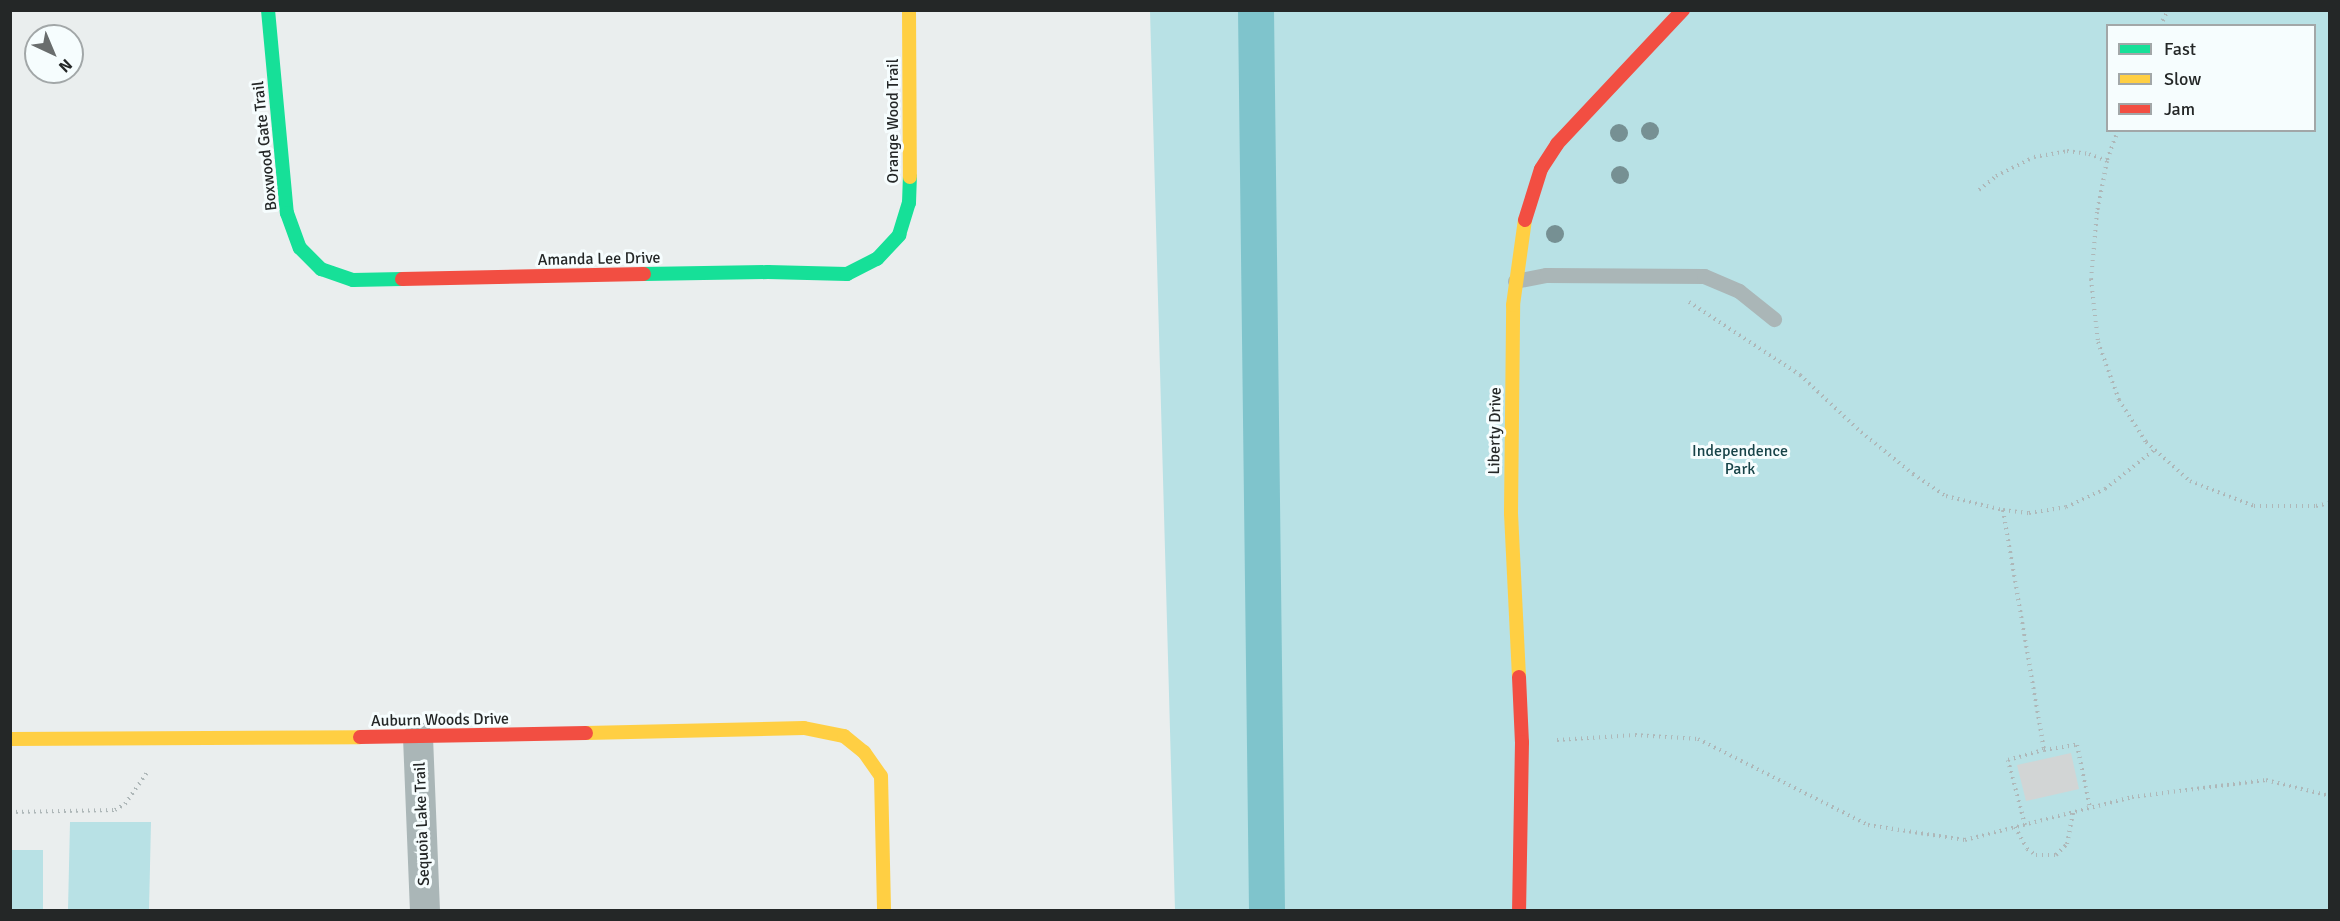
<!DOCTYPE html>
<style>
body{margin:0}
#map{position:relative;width:2340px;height:921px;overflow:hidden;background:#eaeeee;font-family:Signika,sans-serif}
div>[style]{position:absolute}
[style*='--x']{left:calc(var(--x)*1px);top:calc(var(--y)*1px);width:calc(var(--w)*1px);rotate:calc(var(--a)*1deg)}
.green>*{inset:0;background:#b8e1e5}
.canal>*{height:36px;margin:-18px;padding:0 18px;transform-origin:18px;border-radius:18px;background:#7fc4cc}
.building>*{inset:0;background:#d2d5d5}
.path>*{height:4px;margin-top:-2px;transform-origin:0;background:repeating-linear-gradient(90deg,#aeb7b8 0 1.5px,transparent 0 6px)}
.lane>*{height:15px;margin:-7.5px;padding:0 7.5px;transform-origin:7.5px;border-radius:7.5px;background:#aab6b7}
.street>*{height:30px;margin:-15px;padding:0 15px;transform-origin:15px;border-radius:15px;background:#aab6b7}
.fast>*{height:14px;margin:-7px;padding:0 7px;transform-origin:7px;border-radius:7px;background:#16e098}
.slow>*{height:14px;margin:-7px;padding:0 7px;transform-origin:7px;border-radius:7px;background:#ffcf43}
.jam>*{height:14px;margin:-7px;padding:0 7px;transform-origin:7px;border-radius:7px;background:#f24e42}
.trees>*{width:18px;height:18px;margin:-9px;border-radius:50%;background:#769093}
span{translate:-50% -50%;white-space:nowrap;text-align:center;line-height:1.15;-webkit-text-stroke:6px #f6fdfe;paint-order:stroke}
.street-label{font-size:16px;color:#242727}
.park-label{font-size:16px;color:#174348}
.frame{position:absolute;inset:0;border:12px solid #242727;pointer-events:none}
.legend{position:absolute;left:2106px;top:24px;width:210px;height:108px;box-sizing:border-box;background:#f6fdfe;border:2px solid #a2a7a8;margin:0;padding:8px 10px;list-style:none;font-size:18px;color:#242727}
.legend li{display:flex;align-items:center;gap:12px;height:30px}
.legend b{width:30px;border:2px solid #a2a7a8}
.north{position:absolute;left:24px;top:24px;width:60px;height:60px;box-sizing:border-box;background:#f6fdfe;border:2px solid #a2a7a8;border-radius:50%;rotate:136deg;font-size:16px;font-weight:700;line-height:24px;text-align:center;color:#242727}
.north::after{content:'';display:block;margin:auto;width:21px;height:27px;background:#696d6d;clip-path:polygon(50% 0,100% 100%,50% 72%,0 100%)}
</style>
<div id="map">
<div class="green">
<i style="clip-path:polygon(evenodd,1150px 11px,2329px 11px,2329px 910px,1175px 910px,1150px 11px,2108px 26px,2314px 26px,2314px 130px,2108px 130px,2108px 26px)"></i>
<i style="clip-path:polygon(70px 822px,151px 822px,149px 910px,68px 910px)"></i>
<i style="clip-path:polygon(11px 850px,43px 850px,43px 910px,11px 910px)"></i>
</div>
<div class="canal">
<i style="--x:1256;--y:10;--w:900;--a:89.3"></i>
</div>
<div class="building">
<i style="clip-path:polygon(2071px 753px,2079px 789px,2026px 801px,2017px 765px)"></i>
</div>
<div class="path">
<i style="--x:2160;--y:26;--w:18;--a:-63"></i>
<i style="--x:2118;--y:130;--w:33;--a:110"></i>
<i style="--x:2107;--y:161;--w:52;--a:101.1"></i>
<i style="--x:2097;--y:212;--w:67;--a:95.1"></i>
<i style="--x:2091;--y:279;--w:63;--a:83.7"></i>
<i style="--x:2098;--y:342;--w:62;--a:70.1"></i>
<i style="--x:2119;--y:400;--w:50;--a:57.3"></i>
<i style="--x:2146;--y:442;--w:59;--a:41.6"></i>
<i style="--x:2190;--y:481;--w:69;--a:21.3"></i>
<i style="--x:2254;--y:506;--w:62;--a:0"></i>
<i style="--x:2316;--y:506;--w:14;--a:-12"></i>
<i style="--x:1979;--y:190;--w:22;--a:-39"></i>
<i style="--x:1996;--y:176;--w:42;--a:-26.6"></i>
<i style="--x:2034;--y:157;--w:34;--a:-10"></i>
<i style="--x:2067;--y:151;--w:22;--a:8"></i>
<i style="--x:2089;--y:154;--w:19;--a:21"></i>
<i style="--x:1689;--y:302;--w:133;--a:33.3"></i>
<i style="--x:1800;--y:375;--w:83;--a:43.1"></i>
<i style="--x:1861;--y:432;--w:67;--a:38.9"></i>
<i style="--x:1913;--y:474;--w:40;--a:34"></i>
<i style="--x:1946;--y:496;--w:59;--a:13.8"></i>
<i style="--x:2003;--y:510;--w:26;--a:7"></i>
<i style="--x:2029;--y:513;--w:37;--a:-9"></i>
<i style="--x:2066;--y:507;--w:43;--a:-24.8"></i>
<i style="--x:2105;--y:489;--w:63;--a:-38.5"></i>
<i style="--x:2003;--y:510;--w:243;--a:80.3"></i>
<i style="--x:1557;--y:740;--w:78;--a:-3.7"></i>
<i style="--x:1635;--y:735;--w:63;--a:3.6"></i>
<i style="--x:1698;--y:739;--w:191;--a:26.8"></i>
<i style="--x:1868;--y:825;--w:98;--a:8.8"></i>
<i style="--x:1965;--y:840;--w:172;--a:-14.4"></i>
<i style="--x:2132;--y:797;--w:135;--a:-7.2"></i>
<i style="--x:2266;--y:780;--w:66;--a:14"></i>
<i style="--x:10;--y:812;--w:105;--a:-1.1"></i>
<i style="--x:115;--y:810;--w:12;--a:-31"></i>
<i style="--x:125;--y:804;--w:38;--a:-55"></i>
<i style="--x:2025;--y:825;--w:67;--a:-104.7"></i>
<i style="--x:2008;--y:760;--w:37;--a:-16"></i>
<i style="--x:2044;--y:750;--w:33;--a:-9"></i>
<i style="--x:2077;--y:745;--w:64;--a:78.3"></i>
<i style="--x:2015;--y:827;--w:25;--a:61"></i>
<i style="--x:2027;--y:849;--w:11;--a:34"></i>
<i style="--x:2036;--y:855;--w:20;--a:0"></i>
<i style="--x:2056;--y:855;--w:16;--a:-45"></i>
<i style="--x:2067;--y:844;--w:33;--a:-79"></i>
</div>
<div class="lane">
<i style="--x:1515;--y:281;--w:32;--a:-11"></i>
<i style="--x:1546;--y:275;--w:158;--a:0.4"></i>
<i style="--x:1704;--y:276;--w:38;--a:23"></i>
<i style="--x:1739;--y:291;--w:45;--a:38.7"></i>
</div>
<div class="street">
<i style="--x:418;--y:737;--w:173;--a:87.7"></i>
</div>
<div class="fast">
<i style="--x:268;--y:10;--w:204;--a:84.7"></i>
<i style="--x:287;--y:213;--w:37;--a:70"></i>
<i style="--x:300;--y:248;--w:30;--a:45"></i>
<i style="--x:321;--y:269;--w:34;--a:19"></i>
<i style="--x:353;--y:280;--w:49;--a:-1.2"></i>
<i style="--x:644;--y:274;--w:124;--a:-0.9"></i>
<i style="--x:768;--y:272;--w:79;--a:1.5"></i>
<i style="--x:847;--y:274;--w:34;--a:-27"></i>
<i style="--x:877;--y:259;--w:33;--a:-47"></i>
<i style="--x:899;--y:235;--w:34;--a:-73"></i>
<i style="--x:909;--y:203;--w:26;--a:-88"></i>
</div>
<div class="slow">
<i style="--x:909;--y:10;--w:167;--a:89.7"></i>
<i style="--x:1519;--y:677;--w:164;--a:-92.8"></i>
<i style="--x:1511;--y:513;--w:208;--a:-89.4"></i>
<i style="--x:1513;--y:305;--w:86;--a:-82"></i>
<i style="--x:586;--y:733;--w:218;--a:-1.3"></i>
<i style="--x:804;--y:728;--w:41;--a:11.3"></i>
<i style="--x:844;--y:736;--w:26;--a:39"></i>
<i style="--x:864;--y:752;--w:29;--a:55"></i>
<i style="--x:881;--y:776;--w:134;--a:88.7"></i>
<i style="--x:10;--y:739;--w:350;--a:-0.3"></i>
</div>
<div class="jam">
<i style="--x:1525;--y:220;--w:53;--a:-72.6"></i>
<i style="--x:1541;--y:169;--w:30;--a:-57"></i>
<i style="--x:1557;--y:144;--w:184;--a:-46.8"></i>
<i style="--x:402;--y:279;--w:242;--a:-1.2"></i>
<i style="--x:1519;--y:677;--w:65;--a:87.4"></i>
<i style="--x:1522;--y:742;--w:168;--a:91"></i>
<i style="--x:360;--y:737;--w:226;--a:-1"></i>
</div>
<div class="trees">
<i style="left:1650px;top:131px"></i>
<i style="left:1619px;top:133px"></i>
<i style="left:1620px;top:175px"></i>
<i style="left:1555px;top:234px"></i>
</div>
<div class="street-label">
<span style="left:893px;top:121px;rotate:-90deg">Orange Wood Trail</span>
<span style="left:265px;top:146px;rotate:-96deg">Boxwood Gate Trail</span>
<span style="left:599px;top:259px;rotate:-1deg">Amanda Lee Drive</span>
<span style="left:1495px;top:431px;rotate:-89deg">Liberty Drive</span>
<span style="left:440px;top:720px;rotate:-1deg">Auburn Woods Drive</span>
<span style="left:422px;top:824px;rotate:-92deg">Sequoia Lake Trail</span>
</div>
<div class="park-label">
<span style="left:1740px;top:460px">Independence<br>Park</span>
</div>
<div class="frame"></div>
<ul class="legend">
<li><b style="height:8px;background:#16e098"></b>Fast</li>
<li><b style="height:8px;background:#ffcf43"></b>Slow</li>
<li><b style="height:8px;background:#f24e42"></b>Jam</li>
</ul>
<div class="north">N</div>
</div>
